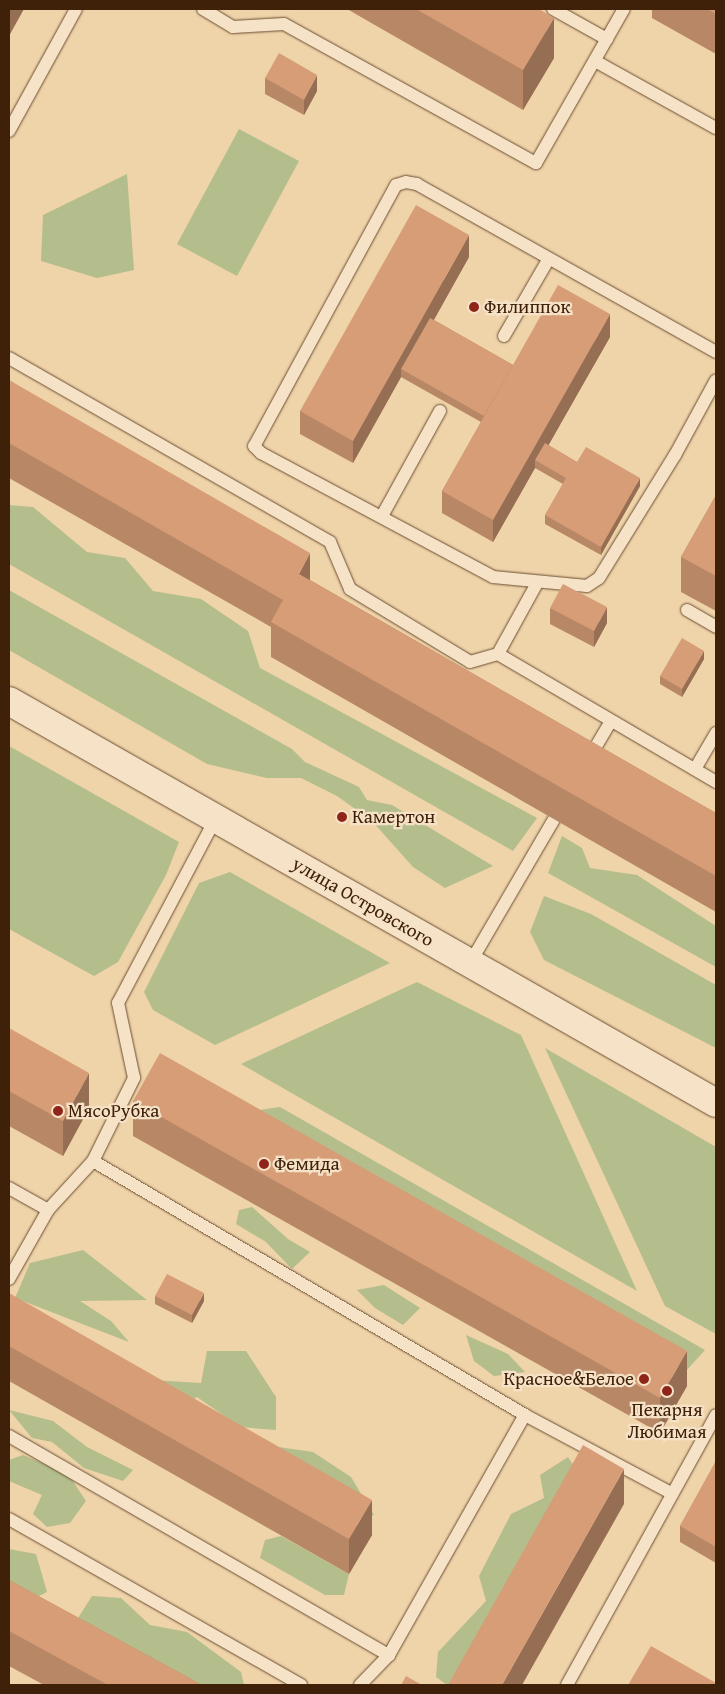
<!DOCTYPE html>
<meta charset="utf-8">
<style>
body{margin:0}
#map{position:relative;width:725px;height:1694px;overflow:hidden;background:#efd3a9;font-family:"Gentium Book Plus",serif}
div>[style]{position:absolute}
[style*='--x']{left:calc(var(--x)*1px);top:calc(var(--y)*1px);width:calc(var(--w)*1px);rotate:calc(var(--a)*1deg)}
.green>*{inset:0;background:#b3be8c}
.roads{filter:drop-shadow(0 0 1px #6b4e31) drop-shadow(0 0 1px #6b4e31)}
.lane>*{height:12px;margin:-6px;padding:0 6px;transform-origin:6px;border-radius:6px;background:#f5e2c7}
.secondary>*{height:28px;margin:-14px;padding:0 14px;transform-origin:14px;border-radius:14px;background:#f5e2c7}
.wall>*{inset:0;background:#b88766}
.shaded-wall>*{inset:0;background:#966e53}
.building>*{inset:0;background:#d69d77}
.dots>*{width:14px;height:14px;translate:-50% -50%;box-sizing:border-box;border:2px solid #f5e2c7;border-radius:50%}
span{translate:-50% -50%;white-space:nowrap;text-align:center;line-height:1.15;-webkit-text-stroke:4.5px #f5e2c7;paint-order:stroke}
.poi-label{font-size:19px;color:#3f2109}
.left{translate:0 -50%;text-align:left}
.right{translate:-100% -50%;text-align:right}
.street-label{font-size:19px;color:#3f2109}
.frame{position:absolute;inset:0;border:10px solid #3f2109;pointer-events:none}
</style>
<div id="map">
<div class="green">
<i style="clip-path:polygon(239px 129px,299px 161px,237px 276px,177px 244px)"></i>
<i style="clip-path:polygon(127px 174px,134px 270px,97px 278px,41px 261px,43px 215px)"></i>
<i style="clip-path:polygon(9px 505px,33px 507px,87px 552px,125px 558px,153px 591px,201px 599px,248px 631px,260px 668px,537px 818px,513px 851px,9px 564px)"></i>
<i style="clip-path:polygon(9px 590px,292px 749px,305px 762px,359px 787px,367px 800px,392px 805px,493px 866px,445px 888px,413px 867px,372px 821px,337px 796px,301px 778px,267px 778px,207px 764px,9px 650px)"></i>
<i style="clip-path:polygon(9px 746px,179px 842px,166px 875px,118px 962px,94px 976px,9px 929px)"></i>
<i style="clip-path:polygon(562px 836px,582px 848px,590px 868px,637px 875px,716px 926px,716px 967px,548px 873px)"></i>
<i style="clip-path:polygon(230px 872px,390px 963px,215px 1045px,153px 1010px,144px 992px,199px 883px)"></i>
<i style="clip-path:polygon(544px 896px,591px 914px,716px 985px,716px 1048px,544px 960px,530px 932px)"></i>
<i style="clip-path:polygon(417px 982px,521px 1035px,637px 1291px,241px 1064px)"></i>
<i style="clip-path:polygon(545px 1048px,716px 1147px,716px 1334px,665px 1306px)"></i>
<i style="clip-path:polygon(280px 1107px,705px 1350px,686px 1371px,226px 1115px)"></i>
<i style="clip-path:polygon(252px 1207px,288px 1239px,310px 1252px,292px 1269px,266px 1242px,236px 1224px,239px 1210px)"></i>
<i style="clip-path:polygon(83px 1250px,147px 1300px,80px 1301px,111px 1321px,129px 1342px,15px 1298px,30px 1263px)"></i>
<i style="clip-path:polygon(384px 1285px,420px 1308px,403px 1325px,375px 1308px,357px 1290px)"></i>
<i style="clip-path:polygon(466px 1335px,508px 1354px,525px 1372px,494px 1376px,474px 1361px)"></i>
<i style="clip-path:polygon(207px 1351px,246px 1351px,276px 1397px,276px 1430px,240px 1427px,197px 1397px,167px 1418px,152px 1380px,201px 1383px)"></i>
<i style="clip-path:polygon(9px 1410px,53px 1421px,87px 1447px,133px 1470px,123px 1481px,84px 1468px,52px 1442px,32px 1438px)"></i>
<i style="clip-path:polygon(258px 1444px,313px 1452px,351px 1477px,374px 1515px,350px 1523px)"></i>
<i style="clip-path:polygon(23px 1455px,68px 1474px,86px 1501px,70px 1523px,47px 1527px,33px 1514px,42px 1495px,9px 1481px,9px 1460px)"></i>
<i style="clip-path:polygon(568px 1457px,583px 1480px,467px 1685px,447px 1685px,436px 1677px,438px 1652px,486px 1601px,479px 1576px,511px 1514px,544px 1498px,540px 1475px)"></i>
<i style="clip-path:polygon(281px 1536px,349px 1574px,344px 1595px,325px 1595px,260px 1558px,265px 1540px)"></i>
<i style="clip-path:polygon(9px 1549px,36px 1554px,47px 1592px,21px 1605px,9px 1615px)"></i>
<i style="clip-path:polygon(92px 1596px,121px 1598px,150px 1625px,187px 1632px,241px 1672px,244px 1685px,137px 1685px,78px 1618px)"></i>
</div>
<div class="roads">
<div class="lane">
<i style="--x:203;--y:9;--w:35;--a:31"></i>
<i style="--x:233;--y:27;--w:51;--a:-3.4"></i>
<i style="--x:284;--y:24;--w:288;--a:28.9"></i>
<i style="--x:536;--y:163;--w:177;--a:-60.3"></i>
<i style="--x:553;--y:9;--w:62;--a:29.1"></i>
<i style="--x:595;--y:61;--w:138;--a:29"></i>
<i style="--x:9;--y:131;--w:139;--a:-61.2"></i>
<i style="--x:504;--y:336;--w:88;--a:-59.9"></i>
<i style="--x:716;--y:352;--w:343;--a:-150.7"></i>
<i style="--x:417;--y:184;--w:11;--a:-170"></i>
<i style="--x:406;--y:182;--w:10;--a:163"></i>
<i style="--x:396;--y:185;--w:297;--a:118.5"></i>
<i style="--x:254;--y:446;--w:10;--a:45"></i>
<i style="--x:261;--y:453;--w:263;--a:28.1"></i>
<i style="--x:493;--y:577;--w:94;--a:5.5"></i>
<i style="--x:587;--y:586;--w:14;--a:-34"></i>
<i style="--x:599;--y:578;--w:145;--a:-58.3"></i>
<i style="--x:675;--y:455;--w:85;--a:-61.3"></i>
<i style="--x:9;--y:358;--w:370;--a:29.8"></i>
<i style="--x:330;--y:542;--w:51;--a:66.9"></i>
<i style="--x:350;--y:589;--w:140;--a:31.3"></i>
<i style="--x:470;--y:662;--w:29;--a:-16"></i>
<i style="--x:498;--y:654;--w:253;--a:30.4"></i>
<i style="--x:382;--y:516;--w:120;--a:-61.1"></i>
<i style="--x:687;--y:610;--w:34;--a:30"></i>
<i style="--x:498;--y:654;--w:81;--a:-61.2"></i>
<i style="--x:588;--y:760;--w:45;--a:-59.5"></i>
<i style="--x:695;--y:769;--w:42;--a:-59.7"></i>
<i style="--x:470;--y:963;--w:167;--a:-59.7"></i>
<i style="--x:93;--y:1161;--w:501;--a:30.45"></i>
<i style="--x:525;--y:1415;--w:166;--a:28.1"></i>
<i style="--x:9;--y:1188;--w:45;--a:29.4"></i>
<i style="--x:9;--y:1279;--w:79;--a:-60.5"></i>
<i style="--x:48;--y:1210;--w:67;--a:-47.4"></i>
<i style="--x:93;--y:1161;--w:93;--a:-63.7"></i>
<i style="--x:134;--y:1078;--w:77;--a:-102"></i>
<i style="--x:118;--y:1003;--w:209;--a:-62.1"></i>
<i style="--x:9;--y:1436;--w:439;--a:30"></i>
<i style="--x:9;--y:1519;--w:336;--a:29.6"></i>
<i style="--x:360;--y:1685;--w:42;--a:-46"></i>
<i style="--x:389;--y:1655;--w:276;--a:-60.5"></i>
<i style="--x:567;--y:1685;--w:308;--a:-61.1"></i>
</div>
<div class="secondary">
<i style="--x:9;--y:701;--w:813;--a:29.62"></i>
</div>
</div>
<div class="wall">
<i style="clip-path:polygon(347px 9px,539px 9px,554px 58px,523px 110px)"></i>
<i style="clip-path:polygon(652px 9px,716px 9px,716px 54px,652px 18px)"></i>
<i style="clip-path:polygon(265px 78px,317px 91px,304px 115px,265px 94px)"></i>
<i style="clip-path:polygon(469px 257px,434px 320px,513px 365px,610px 337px,548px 445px,577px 462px,640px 486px,601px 555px,545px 524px,545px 515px,563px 484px,535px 468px,493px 542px,442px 513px,442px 491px,481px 422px,401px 377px,353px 463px,300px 434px,300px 411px)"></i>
<i style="clip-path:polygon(9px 380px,310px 580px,716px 813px,716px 912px,271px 657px,271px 627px,9px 478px)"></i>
<i style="clip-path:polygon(716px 495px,716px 611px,681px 592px,681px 557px)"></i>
<i style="clip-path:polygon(550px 608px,607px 623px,594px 647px,550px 624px)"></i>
<i style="clip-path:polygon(704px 659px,682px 697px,660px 684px,660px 676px)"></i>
<i style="clip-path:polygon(9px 1028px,89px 1108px,63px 1156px,9px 1126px)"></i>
<i style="clip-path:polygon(133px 1101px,687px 1386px,660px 1433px,133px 1136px)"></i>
<i style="clip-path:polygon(9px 1293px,372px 1535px,349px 1574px,9px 1381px)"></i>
<i style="clip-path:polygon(155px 1296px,204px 1301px,192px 1323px,155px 1304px)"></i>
<i style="clip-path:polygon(716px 1461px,716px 1563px,680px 1542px,680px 1526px)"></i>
<i style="clip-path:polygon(9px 1580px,202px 1685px,44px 1685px,9px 1666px)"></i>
</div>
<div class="shaded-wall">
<i style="clip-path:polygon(9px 9px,24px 9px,9px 36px)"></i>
<i style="clip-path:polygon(554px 18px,554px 58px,523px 110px,523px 70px)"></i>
<i style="clip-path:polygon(317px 75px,317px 91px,304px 115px,304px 100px)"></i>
<i style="clip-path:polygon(469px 235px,469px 257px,405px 371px,401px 369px,401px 377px,353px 463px,353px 441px)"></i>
<i style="clip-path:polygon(610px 314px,610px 337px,539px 462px,535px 460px,535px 468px,493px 542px,493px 520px)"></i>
<i style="clip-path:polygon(640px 478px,640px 486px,601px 555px,601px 547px)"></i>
<i style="clip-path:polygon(310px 553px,310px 588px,299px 574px)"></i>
<i style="clip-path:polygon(607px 607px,607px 623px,594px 647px,594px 631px)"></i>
<i style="clip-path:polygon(704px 651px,704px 659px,682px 697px,682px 689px)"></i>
<i style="clip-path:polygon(89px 1073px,89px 1108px,63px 1156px,63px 1121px)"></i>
<i style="clip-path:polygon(204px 1293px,204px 1301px,192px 1323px,192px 1315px)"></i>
<i style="clip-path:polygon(687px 1351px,687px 1386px,660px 1433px,660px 1398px)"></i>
<i style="clip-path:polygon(624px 1469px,624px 1504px,522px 1685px,502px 1685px)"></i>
<i style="clip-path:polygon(372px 1500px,372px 1535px,349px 1574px,349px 1539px)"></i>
</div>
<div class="building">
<i style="clip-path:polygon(416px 9px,539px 9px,554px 18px,523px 70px)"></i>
<i style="clip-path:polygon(707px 9px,716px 9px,716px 14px)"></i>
<i style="clip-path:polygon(279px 53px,317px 75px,304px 100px,265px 78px)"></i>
<i style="clip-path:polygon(416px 205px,469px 235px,353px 441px,300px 411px)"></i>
<i style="clip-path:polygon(558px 285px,610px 314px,493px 520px,442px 491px)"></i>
<i style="clip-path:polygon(430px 318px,513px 365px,484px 416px,401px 369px)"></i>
<i style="clip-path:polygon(9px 380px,310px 553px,299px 574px,716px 813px,716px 876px,271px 622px,283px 600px,9px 443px)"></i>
<i style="clip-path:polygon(545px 443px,577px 462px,586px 447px,640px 478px,601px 547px,545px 515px,566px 478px,535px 460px)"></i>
<i style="clip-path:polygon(716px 495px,716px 576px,681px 557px)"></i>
<i style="clip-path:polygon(563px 584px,607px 607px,594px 631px,550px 608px)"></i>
<i style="clip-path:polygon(682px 638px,704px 651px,682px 689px,660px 676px)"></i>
<i style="clip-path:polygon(9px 1028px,89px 1073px,63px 1121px,9px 1091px)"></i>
<i style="clip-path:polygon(160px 1053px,687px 1351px,660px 1398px,133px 1101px)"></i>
<i style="clip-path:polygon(167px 1274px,204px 1293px,192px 1315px,155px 1296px)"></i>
<i style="clip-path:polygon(9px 1293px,372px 1500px,349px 1539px,9px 1346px)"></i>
<i style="clip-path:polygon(583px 1445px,624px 1469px,502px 1685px,448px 1685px)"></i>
<i style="clip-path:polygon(716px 1461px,716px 1547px,680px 1526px)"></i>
<i style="clip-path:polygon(9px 1580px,202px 1685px,108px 1685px,9px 1631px)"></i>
<i style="clip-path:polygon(651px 1646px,716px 1683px,716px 1685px,628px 1685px)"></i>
<i style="clip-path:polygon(406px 1676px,422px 1685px,401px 1685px)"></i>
</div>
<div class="dots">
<i style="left:474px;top:307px;background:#8f2418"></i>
<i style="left:342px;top:817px;background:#8f2418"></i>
<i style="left:58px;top:1111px;background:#8f2418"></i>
<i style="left:264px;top:1164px;background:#8f2418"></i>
<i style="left:644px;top:1379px;background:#8f2418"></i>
<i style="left:667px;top:1391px;background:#8f2418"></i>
</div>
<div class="poi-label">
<span class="left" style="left:484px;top:307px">Филиппок</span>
<span class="left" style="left:352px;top:817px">Камертон</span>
<span class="left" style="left:68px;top:1111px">МясоРубка</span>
<span class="left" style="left:274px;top:1164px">Фемида</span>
<span class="right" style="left:634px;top:1379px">Красное&amp;Белое</span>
<span style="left:667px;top:1421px">Пекарня<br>Любимая</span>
</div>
<div class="street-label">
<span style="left:363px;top:902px;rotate:30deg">улица Островского</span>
</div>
<div class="frame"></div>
</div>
